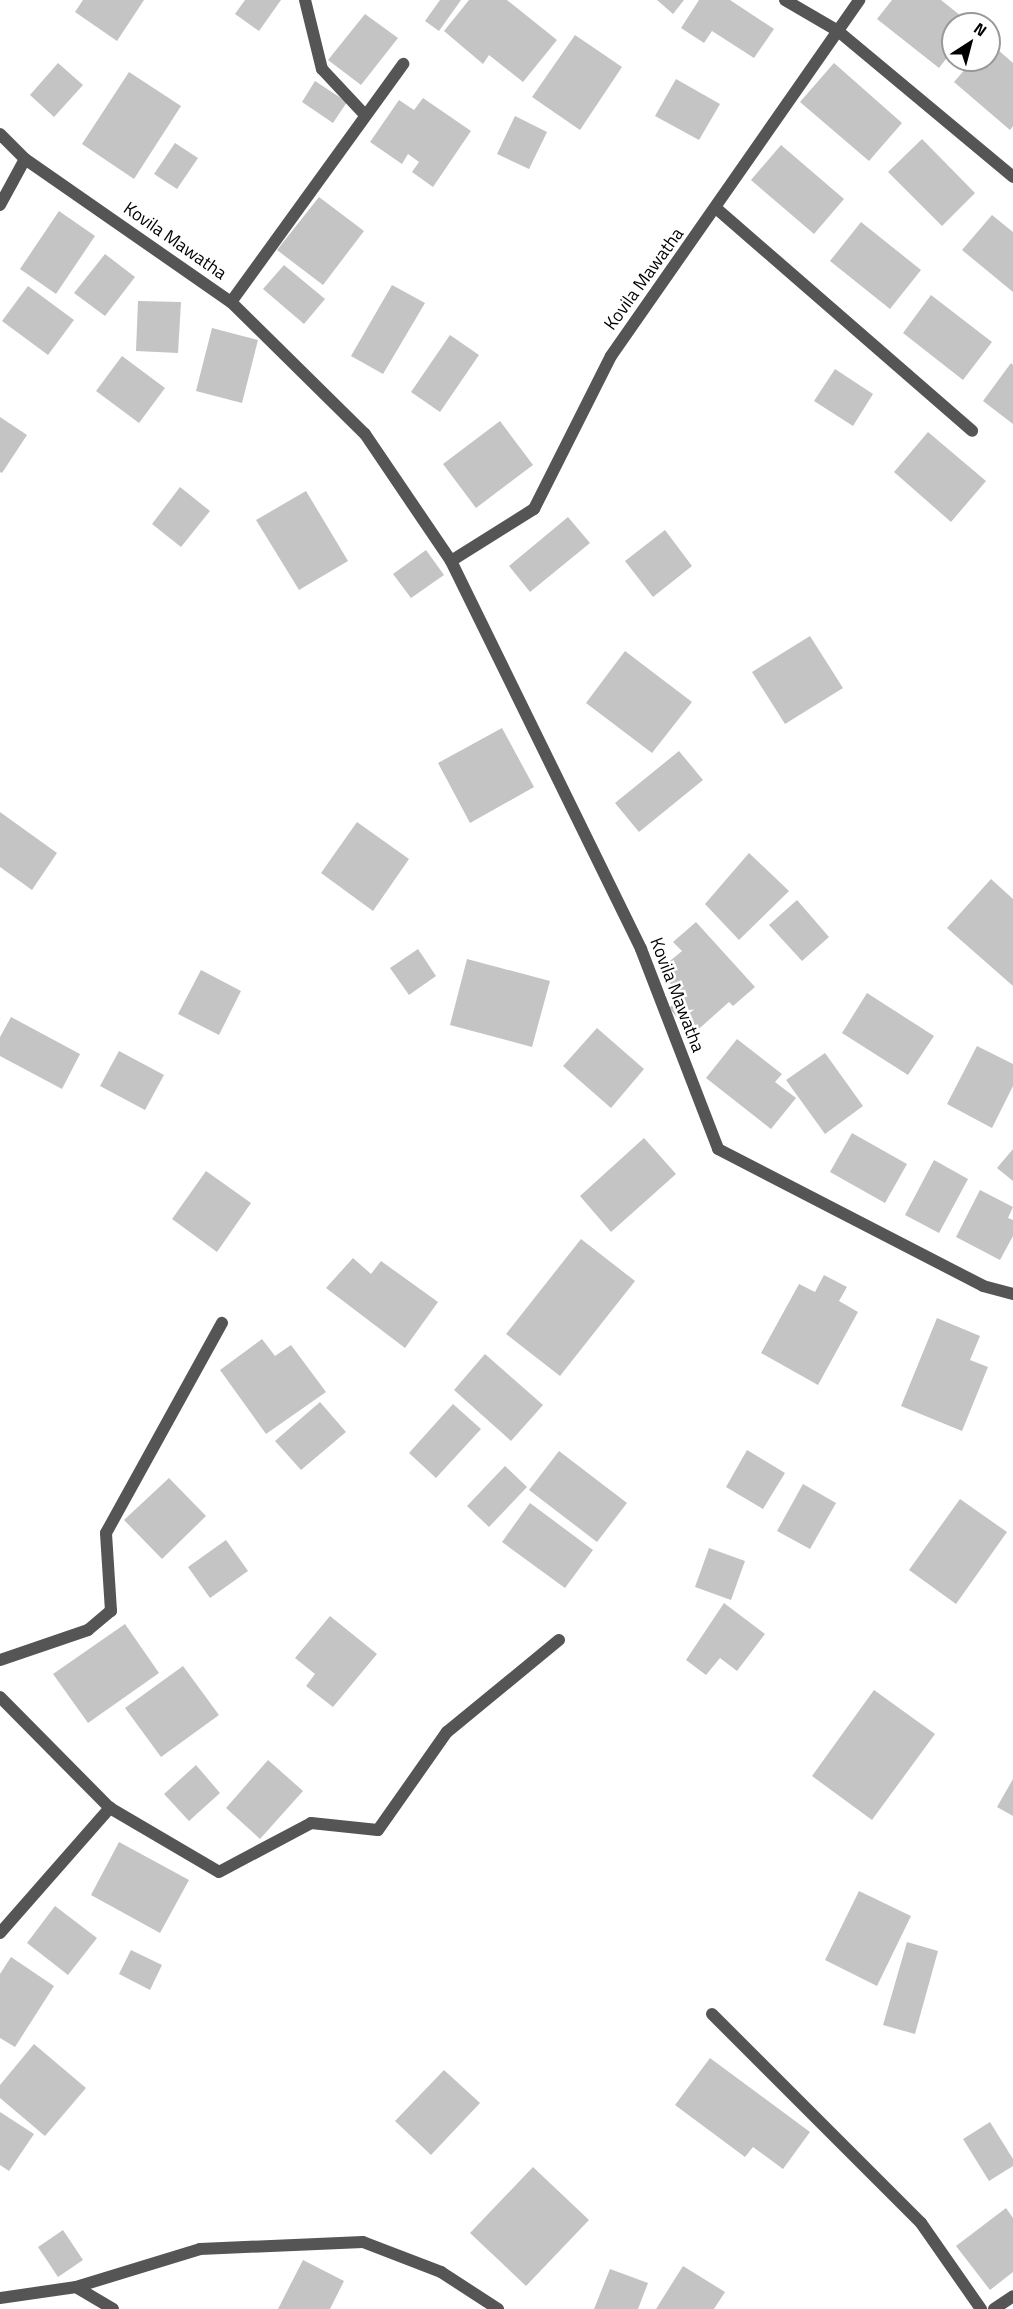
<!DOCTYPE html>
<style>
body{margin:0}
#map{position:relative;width:1013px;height:2309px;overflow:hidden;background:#fff;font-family:"Titillium Web",sans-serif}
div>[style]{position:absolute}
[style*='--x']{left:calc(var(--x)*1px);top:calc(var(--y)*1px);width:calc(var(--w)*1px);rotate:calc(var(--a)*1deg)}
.building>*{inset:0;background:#c4c4c4}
.street>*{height:12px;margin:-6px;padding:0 6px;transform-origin:6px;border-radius:6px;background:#555}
span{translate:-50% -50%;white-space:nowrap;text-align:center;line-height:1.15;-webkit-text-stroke:5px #fff;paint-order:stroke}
.street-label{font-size:18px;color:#000}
.north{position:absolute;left:941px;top:12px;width:60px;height:60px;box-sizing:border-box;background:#fff;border:2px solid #999;border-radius:50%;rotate:36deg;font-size:16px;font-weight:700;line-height:24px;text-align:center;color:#000}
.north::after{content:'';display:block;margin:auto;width:21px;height:27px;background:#000;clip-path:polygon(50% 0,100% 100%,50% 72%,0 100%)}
</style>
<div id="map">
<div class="building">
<i style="clip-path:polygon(83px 0,144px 0,117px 41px,75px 12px)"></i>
<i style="clip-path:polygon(245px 0,281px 0,259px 31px,235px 14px)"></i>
<i style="clip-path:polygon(440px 0,461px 0,439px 31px,425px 21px)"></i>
<i style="clip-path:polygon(469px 0,507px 0,557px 40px,523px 82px,489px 55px,483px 64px,444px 31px)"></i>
<i style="clip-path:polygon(657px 0,684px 0,673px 14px)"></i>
<i style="clip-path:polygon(699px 0,730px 0,774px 29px,754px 58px,712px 31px,704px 43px,681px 28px)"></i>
<i style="clip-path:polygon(892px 0,941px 0,971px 24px,953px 24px,953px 50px,939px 68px,877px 19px)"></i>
<i style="clip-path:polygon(365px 14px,398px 38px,361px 85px,328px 60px)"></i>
<i style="clip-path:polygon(575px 35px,622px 67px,580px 130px,532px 97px)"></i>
<i style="clip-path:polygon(989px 42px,1013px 63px,1013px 126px,1010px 130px,954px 82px,973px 60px,989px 60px)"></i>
<i style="clip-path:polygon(58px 63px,83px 85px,54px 117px,30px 95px)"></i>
<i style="clip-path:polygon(834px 63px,902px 123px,869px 161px,800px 102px)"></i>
<i style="clip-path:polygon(129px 72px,181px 106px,134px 179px,82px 144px)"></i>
<i style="clip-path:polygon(676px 79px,720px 104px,699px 140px,655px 116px)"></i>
<i style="clip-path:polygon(315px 81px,347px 102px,333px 123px,302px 102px)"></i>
<i style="clip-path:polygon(423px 98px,471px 131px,433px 187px,412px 172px,419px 162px,408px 154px,402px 164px,370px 142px,399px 100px,414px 110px)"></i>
<i style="clip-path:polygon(515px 116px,547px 132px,529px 169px,497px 154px)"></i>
<i style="clip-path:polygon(922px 139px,975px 193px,942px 226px,888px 172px)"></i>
<i style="clip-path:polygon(175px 143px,198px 158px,177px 189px,154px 174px)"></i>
<i style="clip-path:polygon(781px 145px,844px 199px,814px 234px,751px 180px)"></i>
<i style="clip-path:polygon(319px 197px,364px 231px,323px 285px,277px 250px)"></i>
<i style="clip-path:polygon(59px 211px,95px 236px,56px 294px,20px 269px)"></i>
<i style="clip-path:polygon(992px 215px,1013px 232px,1013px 292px,962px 250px)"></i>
<i style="clip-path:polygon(861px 222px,921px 270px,890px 309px,830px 261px)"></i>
<i style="clip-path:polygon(105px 254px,135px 277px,105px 316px,74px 293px)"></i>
<i style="clip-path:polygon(284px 265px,325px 299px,304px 324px,263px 289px)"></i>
<i style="clip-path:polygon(392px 285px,425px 303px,383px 374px,351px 356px)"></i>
<i style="clip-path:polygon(28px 286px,74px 320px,48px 355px,2px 321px)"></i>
<i style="clip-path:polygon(931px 295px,992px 342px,963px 380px,903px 333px)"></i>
<i style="clip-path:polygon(138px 301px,181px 302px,178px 353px,136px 351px)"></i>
<i style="clip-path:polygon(212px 328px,258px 340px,242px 403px,196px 391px)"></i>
<i style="clip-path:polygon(450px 335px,479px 355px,440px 412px,411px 392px)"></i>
<i style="clip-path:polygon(122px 356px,165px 388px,139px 423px,96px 391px)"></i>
<i style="clip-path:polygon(1011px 363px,1013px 365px,1013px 424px,983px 401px)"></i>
<i style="clip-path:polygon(835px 369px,873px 394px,853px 426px,814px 401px)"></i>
<i style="clip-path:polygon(0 417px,27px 435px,2px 473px,0 472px)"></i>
<i style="clip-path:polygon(500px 421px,533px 465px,476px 508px,443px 464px)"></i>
<i style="clip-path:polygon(928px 432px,986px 481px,951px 522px,894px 472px)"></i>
<i style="clip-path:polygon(180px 487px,210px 511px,181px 547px,152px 524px)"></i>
<i style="clip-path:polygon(306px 491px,348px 561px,299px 590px,256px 520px)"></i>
<i style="clip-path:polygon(568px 517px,590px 543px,530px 592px,509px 566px)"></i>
<i style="clip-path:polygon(665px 530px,692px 566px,653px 597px,625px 561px)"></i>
<i style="clip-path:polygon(426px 550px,444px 575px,411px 598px,393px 574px)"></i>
<i style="clip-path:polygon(810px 636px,843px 688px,785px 724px,752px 672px)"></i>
<i style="clip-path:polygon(625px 651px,692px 702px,652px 753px,586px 703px)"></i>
<i style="clip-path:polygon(502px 728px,534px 787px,470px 823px,438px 763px)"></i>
<i style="clip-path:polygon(679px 751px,703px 780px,639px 832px,615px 803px)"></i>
<i style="clip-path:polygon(0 812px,57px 853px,32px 890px,0 867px)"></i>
<i style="clip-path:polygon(357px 822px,409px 859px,373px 911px,321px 873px)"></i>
<i style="clip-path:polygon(749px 853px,789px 891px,739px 940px,705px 904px)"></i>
<i style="clip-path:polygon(991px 879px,1013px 899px,1013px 986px,947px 928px)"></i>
<i style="clip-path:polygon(797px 900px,829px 937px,802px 961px,769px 925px)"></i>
<i style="clip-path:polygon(696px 922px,755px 987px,733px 1006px,729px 1002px,692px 1035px,669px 1008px,682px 997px,659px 970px,682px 951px,673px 942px)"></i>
<i style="clip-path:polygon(418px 949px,436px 976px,409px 995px,390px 968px)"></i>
<i style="clip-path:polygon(467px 959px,550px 981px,532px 1047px,450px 1025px)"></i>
<i style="clip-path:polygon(201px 970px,241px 991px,219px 1035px,178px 1014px)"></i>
<i style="clip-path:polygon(867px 993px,934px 1036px,908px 1075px,842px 1033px)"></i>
<i style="clip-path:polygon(11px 1017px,80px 1054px,62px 1089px,0 1056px,0 1037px)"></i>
<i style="clip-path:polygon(597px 1028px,644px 1069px,611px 1108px,563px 1066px)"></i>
<i style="clip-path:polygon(737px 1039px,782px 1074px,775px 1082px,796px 1098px,771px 1129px,706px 1078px)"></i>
<i style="clip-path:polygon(977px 1046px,1013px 1064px,1013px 1086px,992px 1128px,947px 1104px)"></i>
<i style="clip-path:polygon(119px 1051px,164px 1075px,145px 1110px,100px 1086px)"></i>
<i style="clip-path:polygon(825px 1053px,863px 1106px,825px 1134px,786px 1080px)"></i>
<i style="clip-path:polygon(852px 1133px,907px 1164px,885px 1203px,830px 1172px)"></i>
<i style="clip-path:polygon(644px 1138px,676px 1174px,611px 1232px,580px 1196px)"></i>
<i style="clip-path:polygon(1013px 1149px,1013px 1181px,997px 1168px)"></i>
<i style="clip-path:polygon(934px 1160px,968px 1179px,939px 1233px,905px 1215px)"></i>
<i style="clip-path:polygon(206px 1171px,251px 1203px,217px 1252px,172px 1219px)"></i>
<i style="clip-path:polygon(980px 1190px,1013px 1207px,1008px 1218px,1013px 1220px,1013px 1236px,1000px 1260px,956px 1237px)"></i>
<i style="clip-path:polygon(581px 1239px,635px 1281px,560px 1376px,506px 1334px)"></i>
<i style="clip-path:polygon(353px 1258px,371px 1274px,381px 1261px,438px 1302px,405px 1348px,326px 1288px)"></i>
<i style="clip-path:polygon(824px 1275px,847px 1287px,839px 1301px,858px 1312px,818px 1385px,761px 1353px,799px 1284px,815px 1292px)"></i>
<i style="clip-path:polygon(937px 1318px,980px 1336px,970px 1360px,988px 1367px,962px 1431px,901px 1406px)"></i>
<i style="clip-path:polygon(262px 1339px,275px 1356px,291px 1345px,326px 1392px,266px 1434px,220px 1370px)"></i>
<i style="clip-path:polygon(485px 1354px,543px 1405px,511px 1441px,454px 1390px)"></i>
<i style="clip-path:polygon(320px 1402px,346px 1432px,301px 1470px,275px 1441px)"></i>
<i style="clip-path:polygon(453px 1404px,481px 1429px,436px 1478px,409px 1453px)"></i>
<i style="clip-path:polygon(747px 1450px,785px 1473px,763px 1509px,726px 1487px)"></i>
<i style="clip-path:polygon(559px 1451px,627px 1503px,597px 1542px,529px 1490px)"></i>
<i style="clip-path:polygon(505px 1466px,527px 1487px,489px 1527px,467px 1506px)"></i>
<i style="clip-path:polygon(169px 1478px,206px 1516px,162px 1559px,124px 1520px)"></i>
<i style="clip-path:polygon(803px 1484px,836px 1503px,810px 1549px,777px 1531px)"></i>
<i style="clip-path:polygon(960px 1499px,1007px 1532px,956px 1604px,909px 1570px)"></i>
<i style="clip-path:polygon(530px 1503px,593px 1550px,565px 1588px,502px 1542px)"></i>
<i style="clip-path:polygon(226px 1540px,248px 1571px,210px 1598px,188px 1567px)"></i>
<i style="clip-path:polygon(709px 1548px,745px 1561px,731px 1600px,695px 1587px)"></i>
<i style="clip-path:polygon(724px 1603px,765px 1634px,737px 1671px,720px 1658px,706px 1675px,686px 1660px)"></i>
<i style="clip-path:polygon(330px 1616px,377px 1654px,333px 1707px,306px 1686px,315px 1674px,295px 1658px)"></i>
<i style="clip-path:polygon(125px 1624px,159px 1673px,88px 1723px,53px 1674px)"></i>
<i style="clip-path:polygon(183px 1666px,219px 1715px,161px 1757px,125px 1708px)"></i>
<i style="clip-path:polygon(874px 1690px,935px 1734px,872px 1820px,812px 1776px)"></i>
<i style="clip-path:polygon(268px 1760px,303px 1791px,260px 1839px,226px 1808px)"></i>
<i style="clip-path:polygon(196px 1765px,220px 1793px,189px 1821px,164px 1794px)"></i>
<i style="clip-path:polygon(1013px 1779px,1013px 1816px,997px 1807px)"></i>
<i style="clip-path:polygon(119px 1842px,189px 1880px,160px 1933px,91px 1895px)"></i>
<i style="clip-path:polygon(859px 1891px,911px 1916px,877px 1986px,825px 1960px)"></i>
<i style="clip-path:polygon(55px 1906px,97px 1938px,68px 1975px,27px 1943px)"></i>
<i style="clip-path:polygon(907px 1942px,938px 1951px,915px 2034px,883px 2025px)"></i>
<i style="clip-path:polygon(131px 1950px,162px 1965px,150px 1990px,119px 1974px)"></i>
<i style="clip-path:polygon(11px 1957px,54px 1986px,15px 2047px,0 2038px,0 1974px)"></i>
<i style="clip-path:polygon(34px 2044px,86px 2088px,45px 2136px,0 2098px,0 2085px)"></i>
<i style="clip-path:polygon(710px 2058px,810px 2132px,783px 2169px,753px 2147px,745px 2157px,675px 2105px)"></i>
<i style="clip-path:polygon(444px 2070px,480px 2103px,431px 2155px,395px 2121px)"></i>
<i style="clip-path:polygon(0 2112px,34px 2134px,9px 2171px,0 2165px)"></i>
<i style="clip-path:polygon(990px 2122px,1013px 2159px,1013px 2166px,989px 2181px,963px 2139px)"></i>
<i style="clip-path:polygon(533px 2167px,589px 2220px,526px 2286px,470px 2233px)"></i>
<i style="clip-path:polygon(1006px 2208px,1013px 2218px,1013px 2272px,990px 2290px,956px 2246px)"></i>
<i style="clip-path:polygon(63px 2230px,83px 2260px,58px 2277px,38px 2247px)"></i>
<i style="clip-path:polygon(303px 2260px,344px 2281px,330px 2309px,278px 2309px)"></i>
<i style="clip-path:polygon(683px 2266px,725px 2292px,714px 2309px,656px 2309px)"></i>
<i style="clip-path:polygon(610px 2269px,648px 2283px,638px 2309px,594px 2309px)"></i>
</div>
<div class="street">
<i style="--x:305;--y:0;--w:71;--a:76.2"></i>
<i style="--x:322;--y:69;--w:63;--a:46.9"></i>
<i style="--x:785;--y:0;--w:61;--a:30.3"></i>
<i style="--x:838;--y:31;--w:228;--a:39.8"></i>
<i style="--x:0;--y:134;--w:35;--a:45"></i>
<i style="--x:25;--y:159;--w:251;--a:34.8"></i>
<i style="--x:231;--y:302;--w:188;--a:44.6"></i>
<i style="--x:365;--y:434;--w:153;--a:55.9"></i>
<i style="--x:451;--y:561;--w:432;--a:63.9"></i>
<i style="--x:641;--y:949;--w:214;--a:68.9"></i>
<i style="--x:718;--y:1149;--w:298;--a:27.3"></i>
<i style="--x:983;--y:1286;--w:31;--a:15"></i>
<i style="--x:0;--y:205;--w:52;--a:-61.5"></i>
<i style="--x:717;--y:209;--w:338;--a:41"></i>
<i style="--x:231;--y:302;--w:294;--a:-54.1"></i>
<i style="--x:451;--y:561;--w:98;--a:-32.1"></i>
<i style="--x:534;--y:509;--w:171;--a:-63.3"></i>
<i style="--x:611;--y:356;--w:434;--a:-55.1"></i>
<i style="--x:0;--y:1660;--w:93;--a:-18.8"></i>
<i style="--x:88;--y:1630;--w:30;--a:-40"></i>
<i style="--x:111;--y:1611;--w:78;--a:-93.7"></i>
<i style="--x:106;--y:1533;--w:240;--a:-61.1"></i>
<i style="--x:0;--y:1697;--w:156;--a:45.3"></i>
<i style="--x:0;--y:1933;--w:167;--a:-48.7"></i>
<i style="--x:110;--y:1808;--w:126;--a:30.4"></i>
<i style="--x:219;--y:1872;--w:104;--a:-28"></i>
<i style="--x:311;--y:1823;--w:67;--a:6"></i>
<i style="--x:378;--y:1830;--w:120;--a:-54.9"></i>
<i style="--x:447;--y:1732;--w:145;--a:-39.4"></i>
<i style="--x:712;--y:2014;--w:296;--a:45"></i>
<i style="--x:921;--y:2223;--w:105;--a:55.1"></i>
<i style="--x:76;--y:2287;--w:130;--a:-17"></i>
<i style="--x:200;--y:2249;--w:163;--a:-2.5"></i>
<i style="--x:363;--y:2242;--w:84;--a:21"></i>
<i style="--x:441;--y:2272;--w:68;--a:33"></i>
<i style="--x:0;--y:2298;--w:77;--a:-8.2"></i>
<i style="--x:76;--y:2287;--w:43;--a:30.7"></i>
<i style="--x:994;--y:2309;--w:23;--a:-34"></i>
</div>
<div class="street-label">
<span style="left:175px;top:241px;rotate:35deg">Kovila Mawatha</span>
<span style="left:644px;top:279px;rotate:-54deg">Kovila Mawatha</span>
<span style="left:677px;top:995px;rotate:69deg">Kovila Mawatha</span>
</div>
<div class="north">N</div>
</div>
